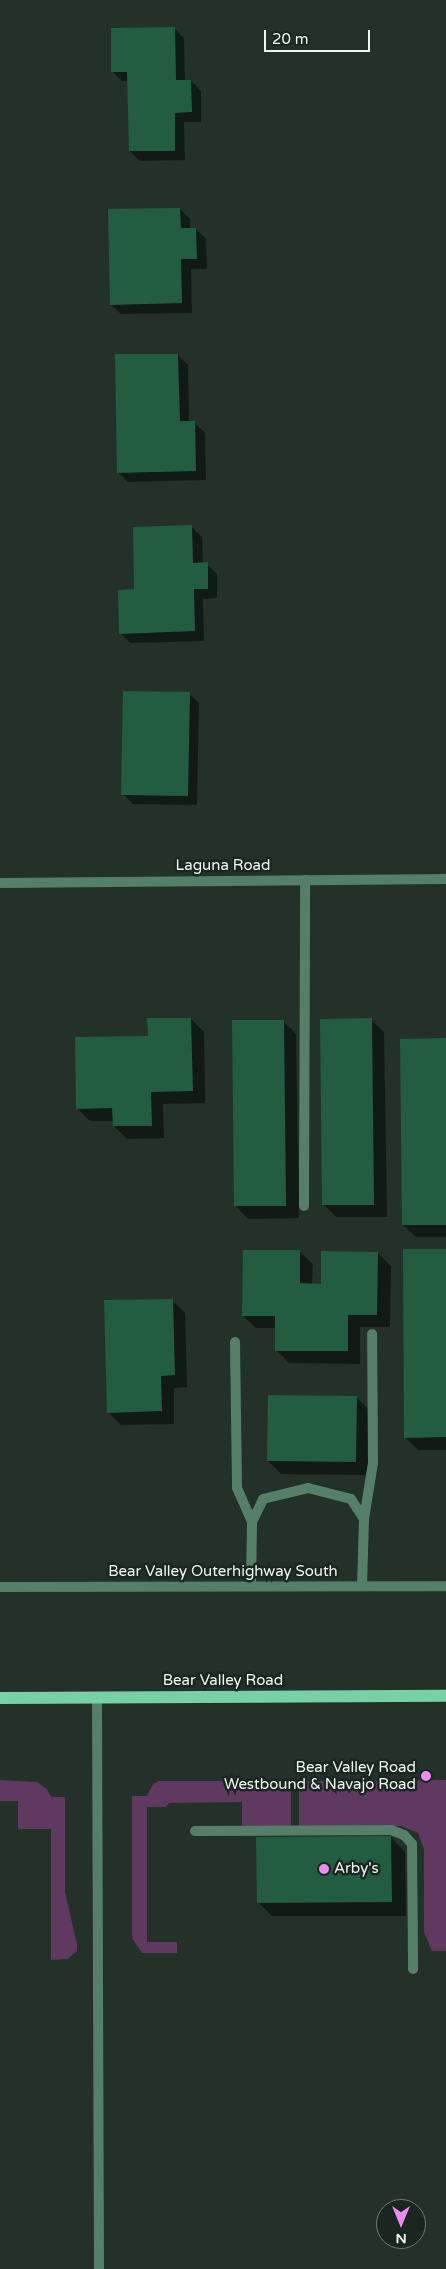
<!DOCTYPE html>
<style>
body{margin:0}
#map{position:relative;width:446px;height:2269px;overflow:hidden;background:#233129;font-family:"Varela Round",sans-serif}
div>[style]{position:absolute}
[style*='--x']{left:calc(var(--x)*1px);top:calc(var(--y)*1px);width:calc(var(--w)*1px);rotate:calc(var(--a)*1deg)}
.green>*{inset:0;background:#5f3960}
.shadow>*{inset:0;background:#0007}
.building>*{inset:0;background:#225d42}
.service>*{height:10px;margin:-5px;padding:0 5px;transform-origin:5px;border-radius:5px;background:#557f69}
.minor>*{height:10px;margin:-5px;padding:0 5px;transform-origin:5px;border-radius:5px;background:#557f69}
.primary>*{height:12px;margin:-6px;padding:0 6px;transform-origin:6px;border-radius:6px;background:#77d1a4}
.dots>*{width:14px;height:14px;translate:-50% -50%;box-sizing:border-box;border:2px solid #1a2720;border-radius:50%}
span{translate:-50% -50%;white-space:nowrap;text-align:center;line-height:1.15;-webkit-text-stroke:5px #1a2720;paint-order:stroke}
.street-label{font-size:15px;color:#eff7f2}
.poi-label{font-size:15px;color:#eff7f2}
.right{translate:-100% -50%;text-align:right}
.left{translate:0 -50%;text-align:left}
.north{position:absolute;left:376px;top:2199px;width:50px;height:50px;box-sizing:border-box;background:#1a2720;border:1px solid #6f7a74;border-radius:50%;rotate:180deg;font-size:14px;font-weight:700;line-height:20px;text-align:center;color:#eff7f2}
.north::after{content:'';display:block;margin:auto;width:18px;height:22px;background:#f08bf5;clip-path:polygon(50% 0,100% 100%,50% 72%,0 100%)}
.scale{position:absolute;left:264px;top:30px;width:106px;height:22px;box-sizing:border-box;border:2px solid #eff7f2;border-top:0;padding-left:6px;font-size:15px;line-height:18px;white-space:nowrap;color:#eff7f2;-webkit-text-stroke:4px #1a2720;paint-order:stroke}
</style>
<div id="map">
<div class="green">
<i style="clip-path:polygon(0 1780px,37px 1782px,47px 1789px,51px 1797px,65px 1797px,65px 1892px,77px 1944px,77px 1951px,68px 1959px,51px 1960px,51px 1829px,18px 1829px,18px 1801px,0 1801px)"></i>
<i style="clip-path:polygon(446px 1780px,446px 1951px,432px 1951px,424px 1932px,424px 1849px,418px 1833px,401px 1826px,299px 1827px,299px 1781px)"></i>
<i style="clip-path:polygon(159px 1781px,291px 1781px,291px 1827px,242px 1827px,242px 1802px,169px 1803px,166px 1807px,147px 1807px,147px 1942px,177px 1942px,177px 1953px,142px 1953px,132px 1938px,132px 1796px,147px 1796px,153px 1784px)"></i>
</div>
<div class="shadow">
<i style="clip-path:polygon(174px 28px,184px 38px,185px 81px,191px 81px,201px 91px,201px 122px,184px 122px,185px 160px,140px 161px,130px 151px,129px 81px,122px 81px,112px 71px)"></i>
<i style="clip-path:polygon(180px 209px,190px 219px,190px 229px,196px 229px,206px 239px,207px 269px,191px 269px,192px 313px,121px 314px,111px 305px)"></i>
<i style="clip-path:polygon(178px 355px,188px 365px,189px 423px,195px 423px,205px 433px,206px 480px,128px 482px,118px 472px)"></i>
<i style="clip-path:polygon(192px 527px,202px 537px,203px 564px,207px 564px,217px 574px,217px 598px,203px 599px,204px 641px,130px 643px,120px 633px,135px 591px)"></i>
<i style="clip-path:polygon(189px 694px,199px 703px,197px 805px,133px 804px,123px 794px)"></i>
<i style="clip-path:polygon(191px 1019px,204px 1032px,205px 1103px,163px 1104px,164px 1138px,127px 1139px,114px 1126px,114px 1121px,90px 1121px,77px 1108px,149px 1037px)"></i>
<i style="clip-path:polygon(371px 1020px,384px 1032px,387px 1217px,336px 1217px,324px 1205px)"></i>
<i style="clip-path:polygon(283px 1021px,296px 1034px,299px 1218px,248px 1219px,236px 1206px)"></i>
<i style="clip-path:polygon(446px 1040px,446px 1237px,416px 1237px,403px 1225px)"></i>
<i style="clip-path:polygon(446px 1250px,446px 1450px,418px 1450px,405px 1437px)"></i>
<i style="clip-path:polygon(300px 1252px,313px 1264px,312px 1285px,323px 1285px,378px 1253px,391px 1266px,390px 1327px,360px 1327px,360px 1364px,289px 1363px,276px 1350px,276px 1328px,256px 1328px,243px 1316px)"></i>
<i style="clip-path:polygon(172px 1300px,185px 1313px,187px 1387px,174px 1388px,174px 1424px,121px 1425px,108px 1412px)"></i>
<i style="clip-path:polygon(356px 1397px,369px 1410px,368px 1475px,281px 1474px,268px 1461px)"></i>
<i style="clip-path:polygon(391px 1837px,405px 1852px,406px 1916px,272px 1916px,258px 1902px)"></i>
</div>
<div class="building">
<i style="clip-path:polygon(175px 27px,176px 80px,191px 80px,192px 112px,175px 113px,175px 151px,129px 151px,127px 72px,111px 72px,111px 28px)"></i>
<i style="clip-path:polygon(180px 208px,181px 228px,196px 228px,197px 259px,181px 259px,182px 303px,110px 305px,108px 209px)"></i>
<i style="clip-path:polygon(115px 354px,178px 354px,180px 421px,195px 421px,196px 471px,117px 473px)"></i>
<i style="clip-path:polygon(192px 525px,193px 563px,208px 562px,208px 589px,194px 589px,195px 631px,119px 634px,118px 590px,134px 589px,133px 527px)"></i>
<i style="clip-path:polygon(123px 691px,190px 692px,188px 796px,121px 795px)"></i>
<i style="clip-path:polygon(147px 1018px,191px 1018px,193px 1091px,151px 1092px,152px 1126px,113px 1126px,112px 1108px,76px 1109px,75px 1037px,148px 1036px)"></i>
<i style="clip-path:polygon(372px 1018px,374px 1205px,322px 1205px,320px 1019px)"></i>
<i style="clip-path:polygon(232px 1020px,284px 1020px,286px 1206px,234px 1206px)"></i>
<i style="clip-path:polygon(446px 1038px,446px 1225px,402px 1225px,400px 1039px)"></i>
<i style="clip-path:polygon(403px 1249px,446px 1249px,446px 1437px,404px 1438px)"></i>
<i style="clip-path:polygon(243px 1250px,300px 1250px,300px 1283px,321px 1284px,321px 1251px,378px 1252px,377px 1315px,348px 1315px,348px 1351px,275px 1351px,275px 1316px,242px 1316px)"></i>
<i style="clip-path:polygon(173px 1299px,175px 1375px,161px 1376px,162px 1411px,107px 1413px,104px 1300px)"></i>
<i style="clip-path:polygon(268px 1395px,357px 1396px,356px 1462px,267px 1461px)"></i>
<i style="clip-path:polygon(391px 1836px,392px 1902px,257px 1903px,256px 1837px)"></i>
</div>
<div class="service">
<i style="--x:304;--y:1206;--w:326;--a:-89.8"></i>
<i style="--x:235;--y:1342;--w:146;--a:89.2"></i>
<i style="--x:237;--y:1488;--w:37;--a:66"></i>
<i style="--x:364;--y:1519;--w:57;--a:-80.9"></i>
<i style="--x:373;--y:1463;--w:129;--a:-90.4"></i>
<i style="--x:251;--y:1586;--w:64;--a:-89.1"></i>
<i style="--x:252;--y:1522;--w:25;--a:-64"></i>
<i style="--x:263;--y:1499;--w:46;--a:-13.7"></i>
<i style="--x:308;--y:1488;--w:44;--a:14.3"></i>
<i style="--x:351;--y:1499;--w:24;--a:57"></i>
<i style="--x:364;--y:1519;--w:67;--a:91.7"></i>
<i style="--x:97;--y:1697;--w:572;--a:89.8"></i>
<i style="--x:195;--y:1831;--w:196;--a:-0.3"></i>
<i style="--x:391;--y:1830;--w:14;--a:21"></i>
<i style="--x:404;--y:1835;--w:12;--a:48"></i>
<i style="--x:412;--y:1844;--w:125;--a:89.5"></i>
</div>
<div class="minor">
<i style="--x:0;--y:883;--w:446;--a:-0.5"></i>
<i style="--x:0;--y:1587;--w:446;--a:-0.1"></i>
</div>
<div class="primary">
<i style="--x:0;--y:1698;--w:446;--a:-0.3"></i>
</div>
<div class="dots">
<i style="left:426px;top:1776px;background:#f08bf5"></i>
<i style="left:324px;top:1869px;background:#f08bf5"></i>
</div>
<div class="street-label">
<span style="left:223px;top:866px">Laguna Road</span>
<span style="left:223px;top:1572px">Bear Valley Outerhighway South</span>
<span style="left:223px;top:1681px">Bear Valley Road</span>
</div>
<div class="poi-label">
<span class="right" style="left:416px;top:1776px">Bear Valley Road<br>Westbound &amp; Navajo Road</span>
<span class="left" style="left:334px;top:1869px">Arby's</span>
</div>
<div class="north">N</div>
<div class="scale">20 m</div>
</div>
